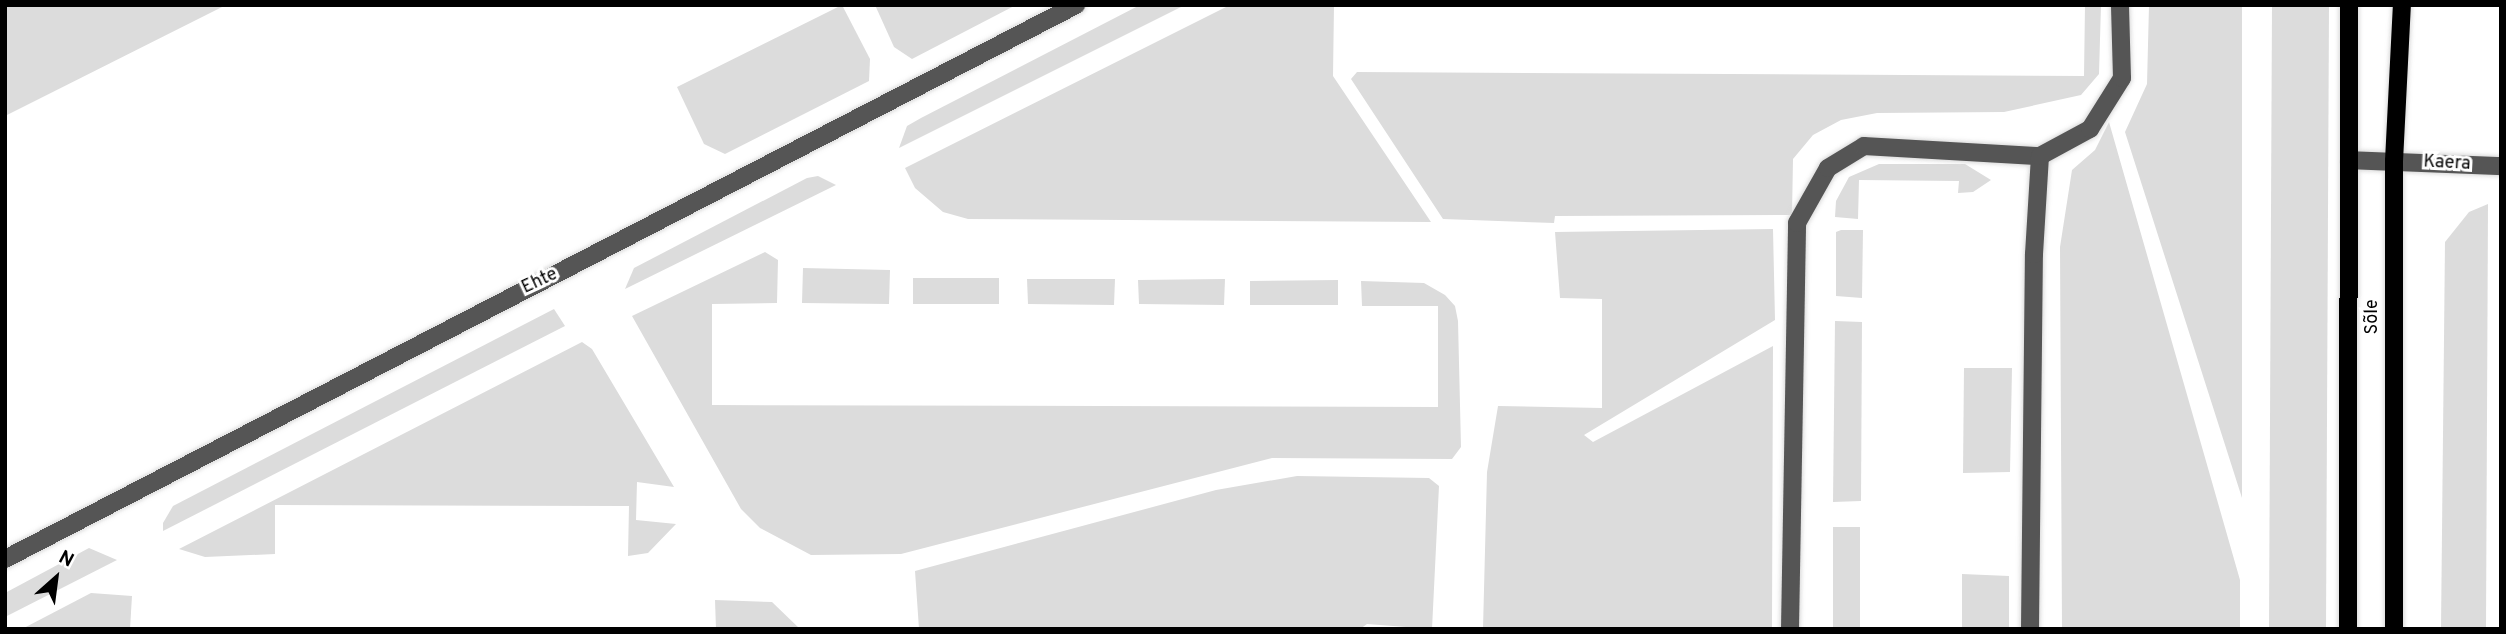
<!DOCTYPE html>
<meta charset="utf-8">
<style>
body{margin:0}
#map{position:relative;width:2506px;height:634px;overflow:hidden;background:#fff;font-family:Overpass,sans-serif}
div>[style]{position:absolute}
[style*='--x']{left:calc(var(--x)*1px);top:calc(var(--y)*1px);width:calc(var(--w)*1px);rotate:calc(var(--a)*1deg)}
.green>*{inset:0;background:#dcdcdc}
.roads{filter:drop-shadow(0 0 2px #dbdbdb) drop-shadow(0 0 2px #dbdbdb)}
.minor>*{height:18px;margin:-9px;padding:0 9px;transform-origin:9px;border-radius:9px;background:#555}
.major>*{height:18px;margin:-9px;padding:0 9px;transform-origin:9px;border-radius:9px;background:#000}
span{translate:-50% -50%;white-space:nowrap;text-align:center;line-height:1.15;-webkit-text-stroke:6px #fff;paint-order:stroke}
.street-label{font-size:18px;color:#000}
.frame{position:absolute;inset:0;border:7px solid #000;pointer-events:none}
.north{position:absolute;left:21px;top:543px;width:70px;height:70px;-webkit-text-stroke:5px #fff;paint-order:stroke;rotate:28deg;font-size:19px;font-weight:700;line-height:28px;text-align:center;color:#000}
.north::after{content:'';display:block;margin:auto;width:24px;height:32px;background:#000;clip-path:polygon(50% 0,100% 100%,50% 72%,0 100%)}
</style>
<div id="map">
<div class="green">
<i style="clip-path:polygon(5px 5px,226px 5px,5px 116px)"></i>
<i style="clip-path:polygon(842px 5px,870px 59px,869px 81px,725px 154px,704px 144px,677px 87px)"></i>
<i style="clip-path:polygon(875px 5px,1016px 5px,912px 59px,894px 47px)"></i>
<i style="clip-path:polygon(1140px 5px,1185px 5px,899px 148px,907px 126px,921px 118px)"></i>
<i style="clip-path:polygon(1230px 5px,1334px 5px,1333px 76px,1431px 222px,968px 219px,943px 212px,915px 188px,905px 168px)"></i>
<i style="clip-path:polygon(2085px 5px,2101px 5px,2099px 74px,2081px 95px,2004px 112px,1877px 113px,1841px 120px,1813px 135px,1793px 159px,1792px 215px,1555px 216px,1554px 223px,1443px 219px,1351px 79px,1357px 72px,2084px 76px)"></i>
<i style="clip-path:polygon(2149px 5px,2242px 5px,2242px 498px,2125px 132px,2147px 84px)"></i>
<i style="clip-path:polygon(2272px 5px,2329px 5px,2326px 629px,2269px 629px)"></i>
<i style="clip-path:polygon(2109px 122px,2240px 580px,2240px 629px,2062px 629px,2060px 247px,2072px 170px,2095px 150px)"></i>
<i style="clip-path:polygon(1879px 164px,1965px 164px,1991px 180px,1973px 192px,1958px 193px,1959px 181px,1859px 180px,1858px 219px,1835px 217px,1836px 201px,1849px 177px)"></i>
<i style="clip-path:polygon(818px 176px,836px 185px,625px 289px,634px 268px,807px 178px)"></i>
<i style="clip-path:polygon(2488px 204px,2486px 629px,2441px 629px,2445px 242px,2469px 212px)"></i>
<i style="clip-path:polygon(1773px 229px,1775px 320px,1584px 435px,1593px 442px,1773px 346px,1772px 629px,1483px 629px,1487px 472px,1498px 406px,1602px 408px,1602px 299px,1560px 298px,1555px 232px)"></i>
<i style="clip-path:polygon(1841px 230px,1863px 230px,1862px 298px,1836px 296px,1836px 232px)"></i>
<i style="clip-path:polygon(765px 252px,778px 260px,777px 303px,712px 304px,712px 405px,1438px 407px,1438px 306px,1362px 306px,1361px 281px,1424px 283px,1445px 295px,1455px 306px,1458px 321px,1461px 447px,1452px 459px,1272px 458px,901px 554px,811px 555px,760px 528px,741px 509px,632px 316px)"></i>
<i style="clip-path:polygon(803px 268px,890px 270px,889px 304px,802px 303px)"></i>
<i style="clip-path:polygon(913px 278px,999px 278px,999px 304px,913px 304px)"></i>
<i style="clip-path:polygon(1027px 279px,1115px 279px,1114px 305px,1028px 304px)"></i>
<i style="clip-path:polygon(1225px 279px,1224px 305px,1139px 304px,1138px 280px)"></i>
<i style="clip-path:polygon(1338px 280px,1338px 305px,1250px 305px,1250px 281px)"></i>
<i style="clip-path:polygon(554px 309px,565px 326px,163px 531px,163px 523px,173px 506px)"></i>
<i style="clip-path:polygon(1835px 321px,1862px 322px,1861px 501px,1833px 502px)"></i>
<i style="clip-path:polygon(582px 342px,592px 349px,674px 487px,637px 482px,636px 520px,676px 524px,648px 553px,628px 556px,629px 506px,275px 505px,275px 554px,205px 557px,179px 549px)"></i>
<i style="clip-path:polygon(1964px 368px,2012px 368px,2010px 472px,1963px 473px)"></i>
<i style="clip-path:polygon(1297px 476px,1429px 478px,1439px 486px,1432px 629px,1367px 624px,1360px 629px,919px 629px,915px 571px,1216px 490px)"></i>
<i style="clip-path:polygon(1833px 527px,1860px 527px,1860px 629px,1833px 629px)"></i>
<i style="clip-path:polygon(89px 548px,117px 560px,5px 617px,5px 593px)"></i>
<i style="clip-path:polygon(1962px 574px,2009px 576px,2009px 629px,1962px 629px)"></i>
<i style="clip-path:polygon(91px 593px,132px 596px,130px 629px,22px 629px)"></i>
<i style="clip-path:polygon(715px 600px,772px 602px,800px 629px,716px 629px)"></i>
</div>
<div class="roads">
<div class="minor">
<i style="--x:2349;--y:160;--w:152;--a:2.3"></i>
<i style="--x:5;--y:559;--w:1206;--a:-27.35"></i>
<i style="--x:1790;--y:629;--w:406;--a:-89"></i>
<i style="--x:1797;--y:223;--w:63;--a:-60.6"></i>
<i style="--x:1828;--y:168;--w:42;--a:-31.4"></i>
<i style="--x:1864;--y:146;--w:176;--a:3.3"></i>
<i style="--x:2030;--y:629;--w:375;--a:-89.4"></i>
<i style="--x:2034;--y:254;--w:98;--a:-86.5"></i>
<i style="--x:2040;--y:156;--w:57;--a:-28.4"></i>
<i style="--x:2090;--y:129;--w:60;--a:-57.9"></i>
<i style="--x:2122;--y:78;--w:73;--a:-91.6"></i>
</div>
<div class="major">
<i style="--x:2348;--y:629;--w:624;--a:-89.91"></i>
<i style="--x:2394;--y:629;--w:468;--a:-90"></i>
<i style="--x:2394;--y:161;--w:156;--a:-87.1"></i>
</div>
</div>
<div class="street-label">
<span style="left:2447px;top:164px;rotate:3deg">Kaera</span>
<span style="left:540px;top:282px;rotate:-25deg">Ehte</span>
<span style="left:2373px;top:317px;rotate:-90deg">Sõle</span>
</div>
<div class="frame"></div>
<div class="north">N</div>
</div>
